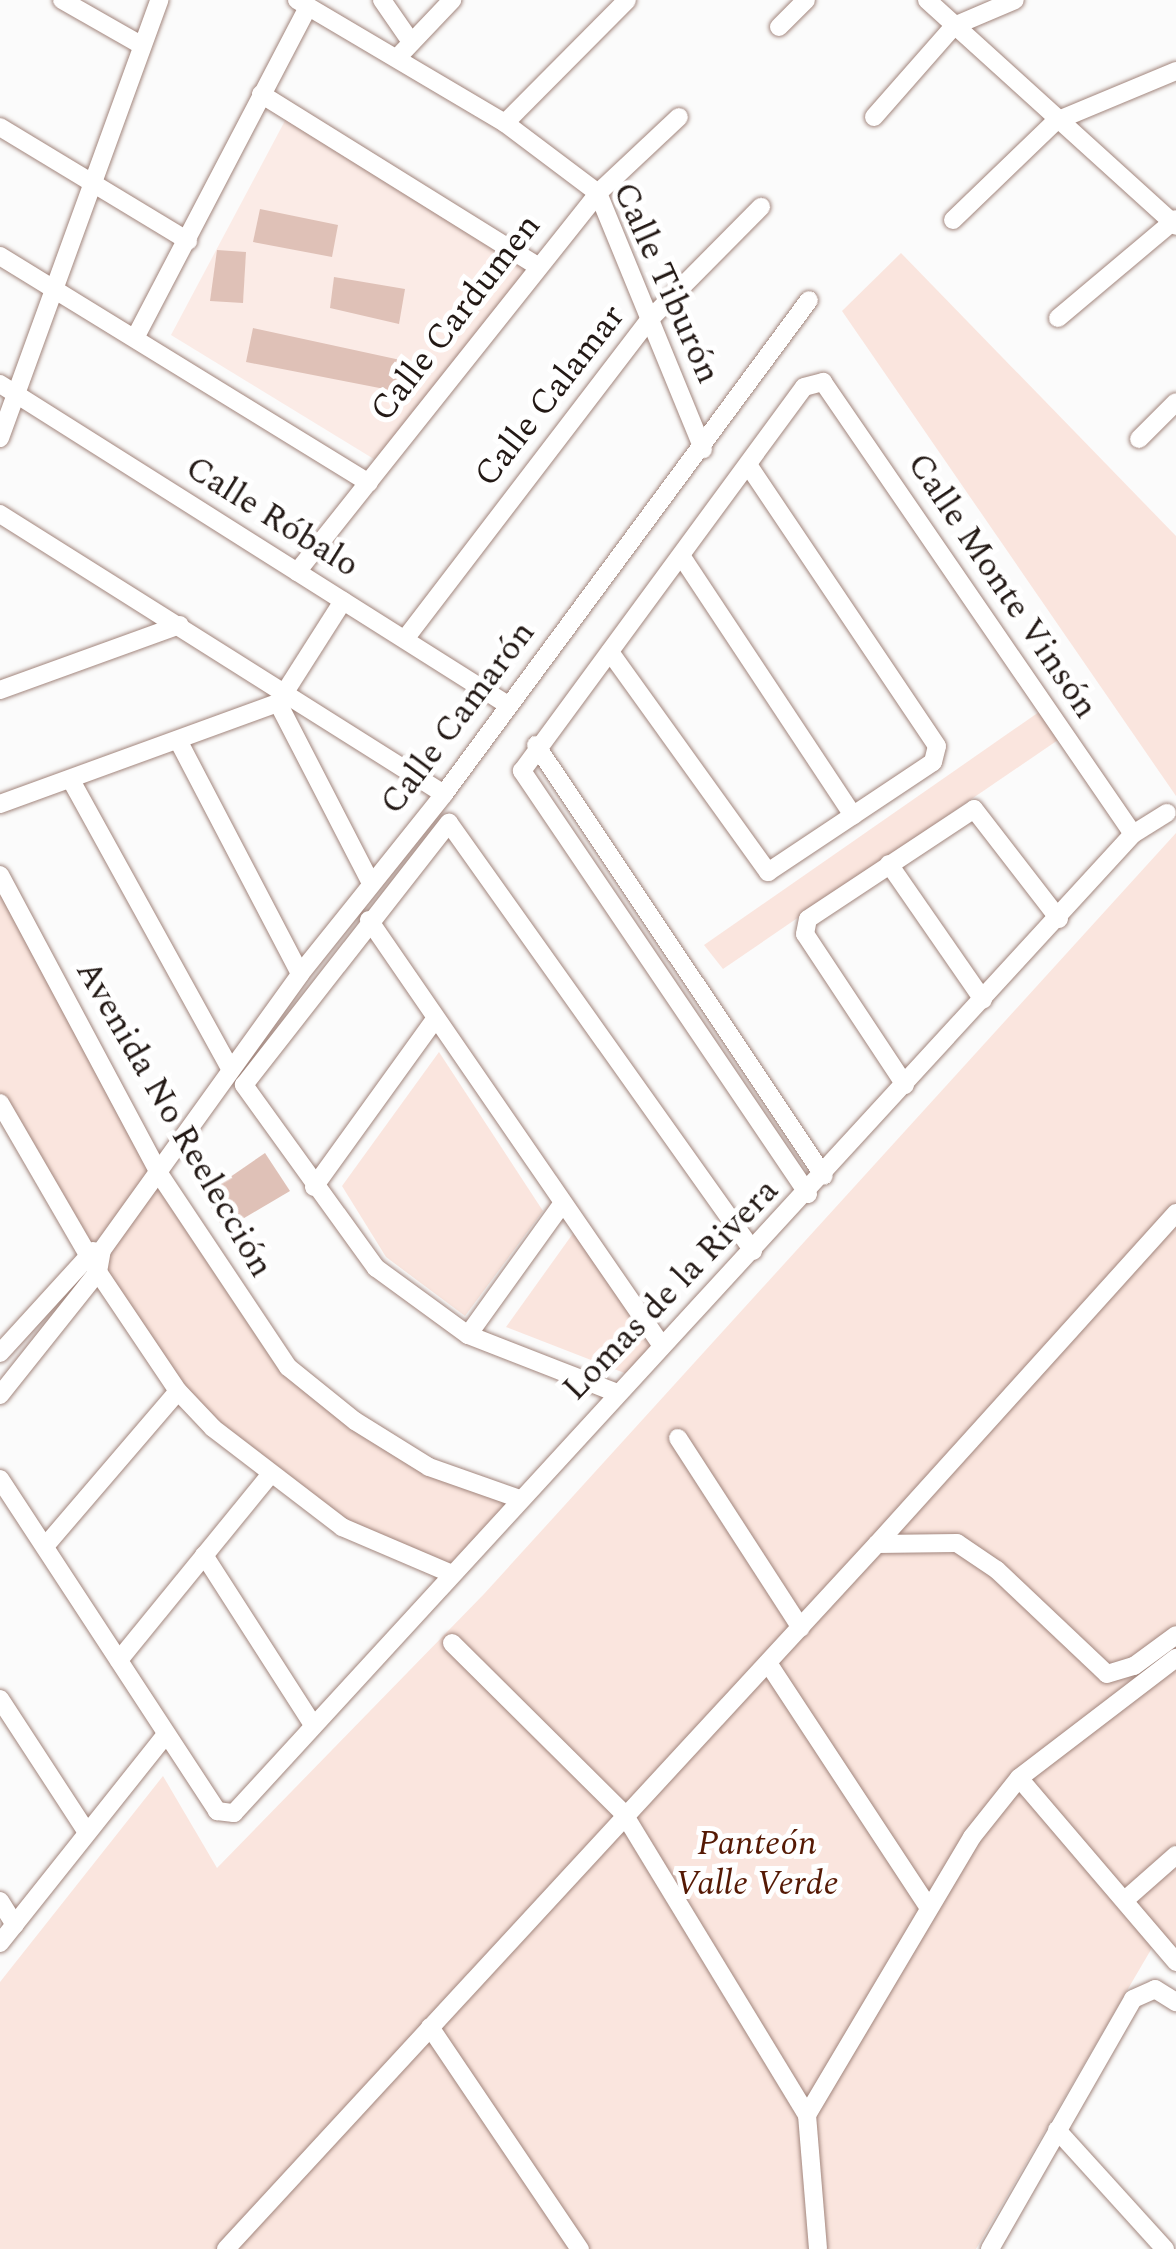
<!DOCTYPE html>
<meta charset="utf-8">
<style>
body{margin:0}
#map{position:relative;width:1176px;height:2249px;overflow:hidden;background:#fbfbfb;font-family:Spectral,serif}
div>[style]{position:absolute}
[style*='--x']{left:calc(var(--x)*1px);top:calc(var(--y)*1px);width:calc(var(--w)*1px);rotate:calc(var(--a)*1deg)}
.built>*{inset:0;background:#fbebe6}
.green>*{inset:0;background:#fae5de}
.building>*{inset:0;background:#dfc1b7}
.roads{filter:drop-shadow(0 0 2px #a2867d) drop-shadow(0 0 2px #a2867d)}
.minor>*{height:18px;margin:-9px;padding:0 9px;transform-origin:9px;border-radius:9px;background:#fff}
span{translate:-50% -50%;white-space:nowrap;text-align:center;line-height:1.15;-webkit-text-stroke:10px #fff;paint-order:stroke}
.street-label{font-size:35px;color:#231915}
.park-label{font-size:35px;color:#551904;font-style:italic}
</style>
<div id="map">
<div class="built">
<i style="clip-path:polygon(288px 115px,531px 265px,382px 464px,171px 335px)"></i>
</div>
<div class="green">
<i style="clip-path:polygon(901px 253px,1176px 536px,1176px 796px,842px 311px)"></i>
<i style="clip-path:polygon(1039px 712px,1058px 740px,723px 969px,704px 945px)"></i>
<i style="clip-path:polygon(1176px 833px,1176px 1966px,1156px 1941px,976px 2249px,0 2249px,0 1982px,163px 1776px,217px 1868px,484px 1594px)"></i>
<i style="clip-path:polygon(0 875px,160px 1175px,288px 1367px,429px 1467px,517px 1498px,450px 1573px,371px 1542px,178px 1391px,98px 1272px,150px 1185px,85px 1252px,0 1103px)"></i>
<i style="clip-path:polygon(439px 1052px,543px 1211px,465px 1316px,386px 1257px,342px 1186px)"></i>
<i style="clip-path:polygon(574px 1232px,654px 1342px,627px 1374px,506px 1327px)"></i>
</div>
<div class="building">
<i style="clip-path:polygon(260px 209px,338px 225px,332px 257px,253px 242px)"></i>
<i style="clip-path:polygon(217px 250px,246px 252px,243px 303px,210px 301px)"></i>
<i style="clip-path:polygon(334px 277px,405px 289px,399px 324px,330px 308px)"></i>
<i style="clip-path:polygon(253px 328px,405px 361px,400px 392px,246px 362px)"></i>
<i style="clip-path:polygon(265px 1153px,290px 1191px,224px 1230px,204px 1195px)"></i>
</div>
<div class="roads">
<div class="minor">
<i style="--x:62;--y:0;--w:91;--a:29.7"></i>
<i style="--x:297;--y:0;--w:242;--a:30.6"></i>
<i style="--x:505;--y:123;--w:116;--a:37"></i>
<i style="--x:598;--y:193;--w:277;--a:67.7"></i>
<i style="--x:382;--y:0;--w:51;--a:55.4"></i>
<i style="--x:927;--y:0;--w:336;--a:42.2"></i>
<i style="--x:779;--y:27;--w:38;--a:-45"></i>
<i style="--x:398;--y:57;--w:79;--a:-46.5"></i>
<i style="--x:261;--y:94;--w:325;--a:31.9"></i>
<i style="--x:874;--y:117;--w:121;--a:-48.7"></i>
<i style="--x:954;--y:26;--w:66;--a:-23.1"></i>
<i style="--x:505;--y:123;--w:173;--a:-45.2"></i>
<i style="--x:0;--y:127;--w:220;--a:31.2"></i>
<i style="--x:953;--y:220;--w:143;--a:-43.9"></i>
<i style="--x:1056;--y:121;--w:130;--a:-22.6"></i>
<i style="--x:0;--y:256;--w:433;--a:31.6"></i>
<i style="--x:1058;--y:318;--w:154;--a:-40"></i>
<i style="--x:135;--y:338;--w:373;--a:-62.4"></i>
<i style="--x:0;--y:384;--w:601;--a:32.29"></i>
<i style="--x:0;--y:438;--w:466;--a:-70"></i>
<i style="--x:1139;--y:439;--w:52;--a:-45"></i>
<i style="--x:0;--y:514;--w:525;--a:32.24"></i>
<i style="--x:682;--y:557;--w:310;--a:56.5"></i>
<i style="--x:297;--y:572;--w:484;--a:-51.5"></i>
<i style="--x:598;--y:193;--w:111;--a:-43.2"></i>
<i style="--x:405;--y:639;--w:403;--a:-52.6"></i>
<i style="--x:650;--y:319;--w:158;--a:-45.3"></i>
<i style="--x:610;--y:652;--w:271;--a:54.3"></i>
<i style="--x:768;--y:872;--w:198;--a:-33.7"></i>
<i style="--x:933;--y:762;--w:16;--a:-76"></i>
<i style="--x:937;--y:746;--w:339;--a:-123.9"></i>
<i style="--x:0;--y:690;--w:191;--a:-19.9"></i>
<i style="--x:278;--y:703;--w:203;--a:62.7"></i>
<i style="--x:180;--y:744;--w:259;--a:62.4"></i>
<i style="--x:536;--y:745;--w:518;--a:56.25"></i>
<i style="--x:72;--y:782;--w:327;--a:61.1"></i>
<i style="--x:0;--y:804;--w:296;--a:-20"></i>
<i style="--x:278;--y:703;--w:121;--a:-57.5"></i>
<i style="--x:889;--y:864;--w:165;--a:55.3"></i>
<i style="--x:0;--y:875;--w:340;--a:61.9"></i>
<i style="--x:160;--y:1175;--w:231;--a:56.3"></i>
<i style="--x:288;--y:1367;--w:86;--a:38.9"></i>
<i style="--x:355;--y:1421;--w:87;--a:31.9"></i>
<i style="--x:429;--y:1467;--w:93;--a:19.4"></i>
<i style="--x:369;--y:920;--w:517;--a:55.48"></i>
<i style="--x:905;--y:1085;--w:181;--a:-123.5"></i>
<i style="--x:805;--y:934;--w:15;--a:-79"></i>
<i style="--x:808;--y:919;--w:199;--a:-33.5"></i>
<i style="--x:974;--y:809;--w:139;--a:52.3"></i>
<i style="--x:0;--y:1103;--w:195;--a:59.9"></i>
<i style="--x:98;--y:1272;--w:143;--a:56.1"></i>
<i style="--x:178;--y:1391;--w:51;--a:46.6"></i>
<i style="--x:213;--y:1428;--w:163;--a:37.5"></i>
<i style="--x:342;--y:1527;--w:117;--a:23.1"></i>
<i style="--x:314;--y:1187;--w:208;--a:-54.2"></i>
<i style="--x:808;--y:1194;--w:511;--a:-124.06"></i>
<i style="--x:522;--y:771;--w:476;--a:-53.7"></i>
<i style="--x:804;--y:387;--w:20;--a:-15"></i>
<i style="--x:823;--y:382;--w:548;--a:55.56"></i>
<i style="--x:468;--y:1335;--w:161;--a:-54.3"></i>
<i style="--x:0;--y:1353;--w:138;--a:-47.6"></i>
<i style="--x:617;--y:1393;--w:160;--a:-158.7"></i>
<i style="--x:468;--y:1335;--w:114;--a:-143.9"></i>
<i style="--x:376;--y:1268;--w:226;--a:-125.8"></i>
<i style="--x:244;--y:1085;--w:333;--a:-52"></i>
<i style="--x:449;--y:823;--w:525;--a:54.61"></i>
<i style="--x:0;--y:1395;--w:157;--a:-51.5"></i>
<i style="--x:98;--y:1272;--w:22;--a:-80"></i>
<i style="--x:102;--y:1250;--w:340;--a:-54.3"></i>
<i style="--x:300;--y:974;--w:231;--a:-51.3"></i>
<i style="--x:444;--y:794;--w:614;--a:-53.54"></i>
<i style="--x:678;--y:1438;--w:226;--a:57.1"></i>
<i style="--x:0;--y:1479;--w:397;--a:56.8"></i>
<i style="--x:217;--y:1811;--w:17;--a:7"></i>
<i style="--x:234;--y:1813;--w:1329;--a:-47.44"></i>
<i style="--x:1133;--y:834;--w:40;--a:-32"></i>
<i style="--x:47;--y:1544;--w:201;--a:-49.4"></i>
<i style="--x:877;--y:1544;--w:446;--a:-47.9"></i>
<i style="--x:204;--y:1555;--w:200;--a:57.3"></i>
<i style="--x:452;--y:1643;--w:243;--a:44.8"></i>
<i style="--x:624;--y:1814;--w:352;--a:58.7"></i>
<i style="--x:807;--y:2115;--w:134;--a:85.3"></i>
<i style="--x:119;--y:1660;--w:237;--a:-50.8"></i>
<i style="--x:768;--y:1663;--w:292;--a:56.7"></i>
<i style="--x:0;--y:1699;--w:158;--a:56.9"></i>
<i style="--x:1019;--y:1778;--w:198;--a:-37.4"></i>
<i style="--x:1126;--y:1899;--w:67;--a:-41.3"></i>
<i style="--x:0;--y:1901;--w:28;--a:58"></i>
<i style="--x:0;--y:1943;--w:267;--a:-51.5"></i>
<i style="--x:430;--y:2027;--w:268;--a:56"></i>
<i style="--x:807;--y:2115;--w:323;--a:-59.3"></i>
<i style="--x:972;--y:1837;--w:75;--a:-51.5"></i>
<i style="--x:1019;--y:1778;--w:242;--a:49.5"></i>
<i style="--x:1057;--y:2130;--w:161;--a:47.8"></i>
<i style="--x:226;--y:2249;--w:960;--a:-47.28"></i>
<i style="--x:877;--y:1544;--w:80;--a:-0.7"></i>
<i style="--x:957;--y:1543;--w:48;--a:34"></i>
<i style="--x:997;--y:1570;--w:151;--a:43.4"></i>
<i style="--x:1107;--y:1674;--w:28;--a:-17"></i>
<i style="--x:1134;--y:1666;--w:52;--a:-36.4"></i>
<i style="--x:990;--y:2249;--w:288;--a:-60.2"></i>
<i style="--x:1133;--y:1999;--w:24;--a:-24"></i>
<i style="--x:1155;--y:1989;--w:25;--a:32"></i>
</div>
</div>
<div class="street-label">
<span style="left:666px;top:283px;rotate:66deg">Calle Tiburón</span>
<span style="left:456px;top:318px;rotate:-52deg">Calle Cardumen</span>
<span style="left:550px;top:396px;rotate:-52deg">Calle Calamar</span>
<span style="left:272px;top:517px;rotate:32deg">Calle Róbalo</span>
<span style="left:1002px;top:586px;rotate:56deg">Calle Monte Vinsón</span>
<span style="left:458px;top:718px;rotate:-53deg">Calle Camarón</span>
<span style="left:174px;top:1119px;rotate:60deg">Avenida No Reelección</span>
<span style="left:671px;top:1290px;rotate:-46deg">Lomas de la Rivera</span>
</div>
<div class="park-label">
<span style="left:757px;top:1864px">Panteón<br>Valle Verde</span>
</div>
</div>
